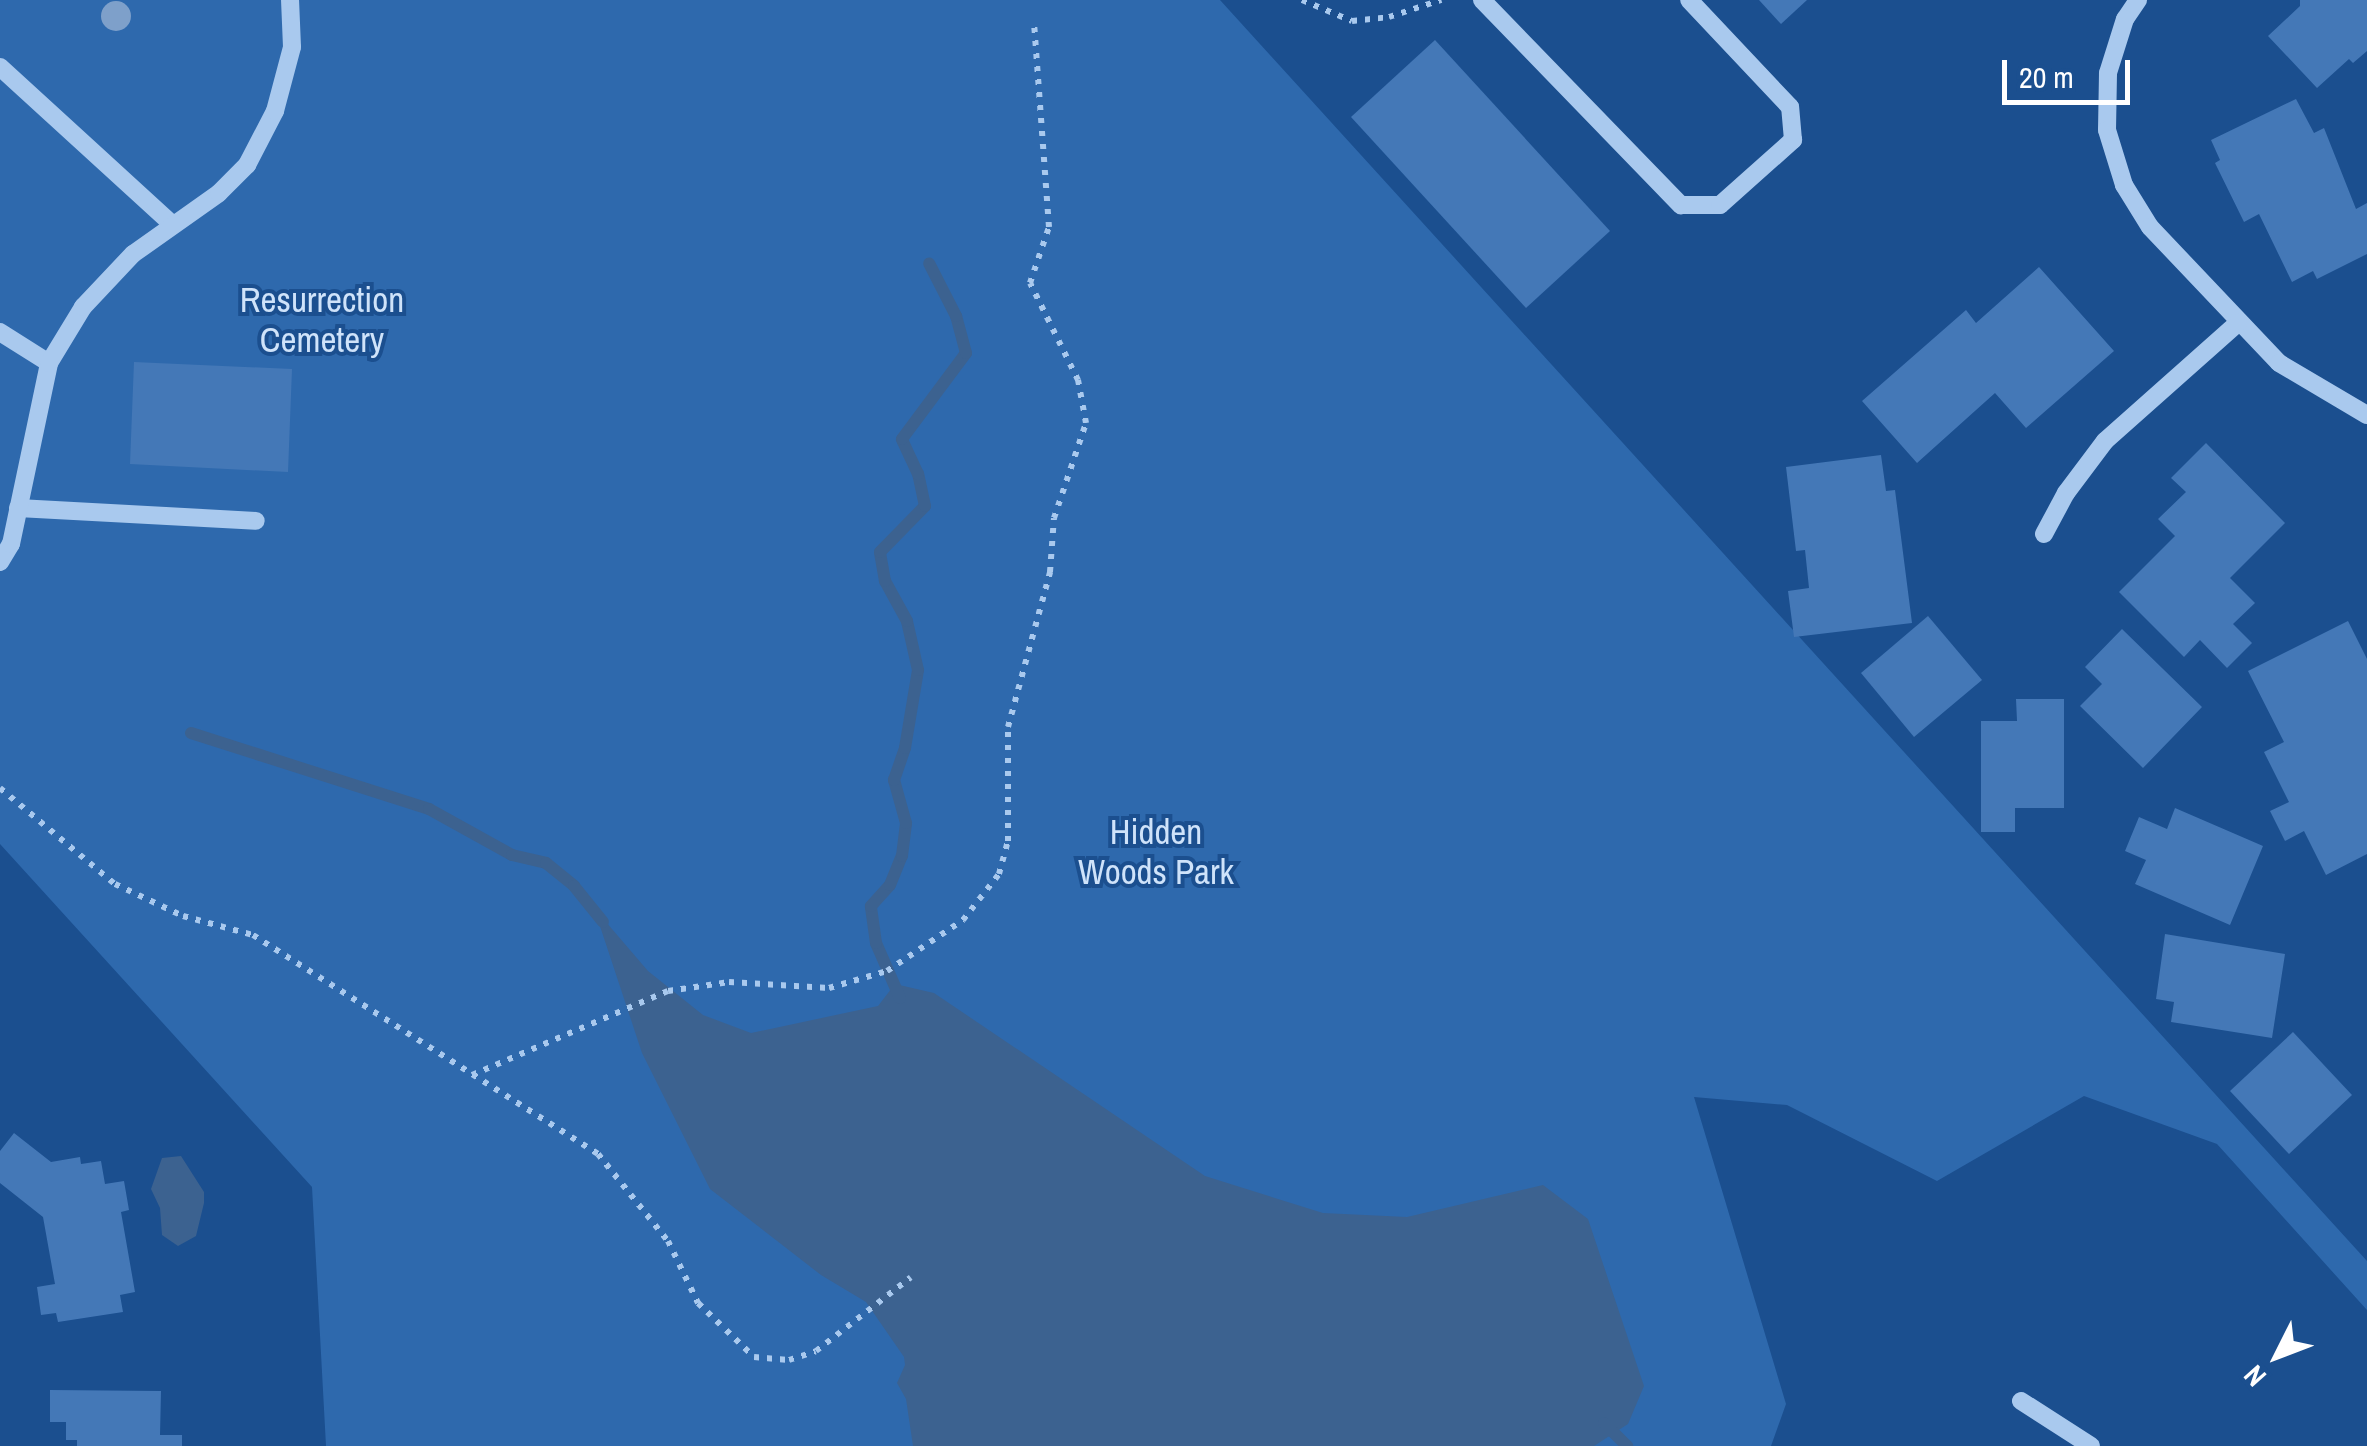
<!DOCTYPE html>
<style>
body{margin:0}
#map{position:relative;width:2367px;height:1446px;overflow:hidden;background:#1b4f8f;font-family:"Archivo Narrow",sans-serif}
div>[style]{position:absolute}
[style*='--x']{left:calc(var(--x)*1px);top:calc(var(--y)*1px);width:calc(var(--w)*1px);rotate:calc(var(--a)*1deg)}
.green>*{inset:0;background:#2e69ad}
.water>*{inset:0;background:#3c6290}
.stream>*{height:12px;margin:-6px;padding:0 6px;transform-origin:6px;border-radius:6px;background:#3c6290}
.building>*{inset:0;background:#4478b7}
.path>*{height:6px;margin-top:-3px;transform-origin:0;background:repeating-linear-gradient(90deg,#a9c9ee 0 5px,transparent 0 13px)}
.minor>*{height:18px;margin:-9px;padding:0 9px;transform-origin:9px;border-radius:9px;background:#a9c9ee}
.trees>*{width:30px;height:30px;margin:-15px;border-radius:50%;background:#7ea0ca}
span{translate:-50% -50%;white-space:nowrap;text-align:center;line-height:1.15;-webkit-text-stroke:8px #1b4f8f;paint-order:stroke}
.park-label{font-size:35px;color:#cfe3fa}
.north{position:absolute;left:2227px;top:1306px;width:100px;height:100px;-webkit-text-stroke:8px #1b4f8f;paint-order:stroke;rotate:228deg;font-size:28px;font-weight:700;line-height:40px;text-align:center;color:#fff}
.north::after{content:'';display:block;margin:auto;width:35px;height:45px;background:#fff;clip-path:polygon(50% 0,100% 100%,50% 72%,0 100%)}
.scale{position:absolute;left:2002px;top:60px;width:128px;height:45px;box-sizing:border-box;border:5px solid #fff;border-top:0;padding-left:12px;font-size:30px;line-height:35px;white-space:nowrap;color:#fff;-webkit-text-stroke:8px #1b4f8f;paint-order:stroke}
</style>
<div id="map">
<div class="green">
<i style="clip-path:polygon(0 0,1220px 0,2367px 1261px,2367px 1310px,2217px 1144px,2084px 1096px,1937px 1181px,1787px 1105px,1694px 1097px,1786px 1404px,1771px 1446px,326px 1446px,312px 1187px,0 844px)"></i>
</div>
<div class="water">
<i style="clip-path:polygon(594px 908px,648px 971px,703px 1015px,751px 1033px,878px 1006px,895px 984px,934px 993px,1205px 1176px,1323px 1213px,1407px 1217px,1543px 1185px,1588px 1219px,1644px 1386px,1628px 1424px,1594px 1446px,913px 1446px,906px 1399px,897px 1383px,905px 1365px,904px 1357px,866px 1302px,821px 1275px,710px 1189px,642px 1053px)"></i>
<i style="clip-path:polygon(181px 1156px,204px 1192px,204px 1203px,196px 1236px,178px 1246px,162px 1235px,160px 1208px,151px 1189px,162px 1158px)"></i>
</div>
<div class="stream">
<i style="--x:191;--y:733;--w:250;--a:17.7"></i>
<i style="--x:429;--y:809;--w:95;--a:29"></i>
<i style="--x:512;--y:855;--w:35;--a:13"></i>
<i style="--x:546;--y:863;--w:36;--a:39"></i>
<i style="--x:574;--y:886;--w:46;--a:51.1"></i>
<i style="--x:900;--y:998;--w:60;--a:-113.6"></i>
<i style="--x:876;--y:943;--w:37;--a:-98"></i>
<i style="--x:871;--y:906;--w:28;--a:-48"></i>
<i style="--x:890;--y:885;--w:31;--a:-68"></i>
<i style="--x:902;--y:856;--w:33;--a:-83"></i>
<i style="--x:906;--y:823;--w:45;--a:-105.6"></i>
<i style="--x:894;--y:780;--w:34;--a:-71"></i>
<i style="--x:905;--y:748;--w:79;--a:-80.5"></i>
<i style="--x:918;--y:670;--w:50;--a:-102.7"></i>
<i style="--x:907;--y:621;--w:46;--a:-118.8"></i>
<i style="--x:885;--y:581;--w:29;--a:-100"></i>
<i style="--x:880;--y:552;--w:64;--a:-45.6"></i>
<i style="--x:925;--y:506;--w:33;--a:-102"></i>
<i style="--x:918;--y:474;--w:38;--a:-115"></i>
<i style="--x:902;--y:439;--w:107;--a:-53.3"></i>
<i style="--x:966;--y:353;--w:38;--a:-105"></i>
<i style="--x:956;--y:316;--w:59;--a:-117"></i>
<i style="--x:1604;--y:1423;--w:33;--a:45"></i>
</div>
<div class="building">
<i style="clip-path:polygon(1759px 0,1807px 0,1781px 24px)"></i>
<i style="clip-path:polygon(2300px 0,2367px 0,2367px 51px,2353px 63px,2349px 59px,2317px 88px,2268px 36px,2300px 6px)"></i>
<i style="clip-path:polygon(1435px 40px,1610px 231px,1526px 308px,1351px 117px)"></i>
<i style="clip-path:polygon(2296px 99px,2314px 133px,2324px 128px,2356px 209px,2367px 203px,2367px 254px,2317px 279px,2313px 271px,2292px 282px,2259px 214px,2244px 222px,2215px 163px,2220px 160px,2211px 140px)"></i>
<i style="clip-path:polygon(2039px 267px,2114px 351px,2026px 428px,1995px 393px,1917px 463px,1862px 401px,1966px 310px,1976px 323px)"></i>
<i style="clip-path:polygon(134px 362px,292px 369px,288px 472px,130px 464px)"></i>
<i style="clip-path:polygon(2206px 443px,2285px 523px,2230px 578px,2255px 603px,2233px 624px,2252px 643px,2227px 668px,2200px 640px,2184px 657px,2119px 592px,2175px 536px,2158px 519px,2186px 492px,2171px 478px)"></i>
<i style="clip-path:polygon(1881px 455px,1886px 491px,1895px 490px,1912px 623px,1794px 637px,1788px 591px,1809px 588px,1805px 550px,1796px 551px,1786px 467px)"></i>
<i style="clip-path:polygon(1928px 616px,1982px 680px,1914px 737px,1861px 673px)"></i>
<i style="clip-path:polygon(2348px 621px,2367px 659px,2367px 854px,2326px 875px,2304px 831px,2285px 841px,2270px 811px,2289px 802px,2264px 752px,2284px 742px,2248px 671px)"></i>
<i style="clip-path:polygon(2122px 629px,2202px 707px,2143px 768px,2080px 706px,2102px 684px,2085px 667px)"></i>
<i style="clip-path:polygon(2016px 699px,2064px 699px,2064px 808px,2015px 808px,2015px 832px,1981px 832px,1981px 721px,2017px 721px)"></i>
<i style="clip-path:polygon(2175px 808px,2263px 846px,2230px 925px,2135px 884px,2146px 860px,2125px 851px,2139px 817px,2167px 829px)"></i>
<i style="clip-path:polygon(2165px 934px,2285px 954px,2272px 1038px,2171px 1022px,2174px 1002px,2156px 999px)"></i>
<i style="clip-path:polygon(2293px 1032px,2352px 1095px,2289px 1154px,2230px 1091px)"></i>
<i style="clip-path:polygon(14px 1133px,51px 1162px,80px 1157px,81px 1164px,101px 1161px,105px 1184px,124px 1181px,129px 1210px,121px 1212px,135px 1292px,120px 1295px,123px 1312px,58px 1322px,56px 1313px,41px 1315px,37px 1287px,55px 1284px,43px 1217px,0 1183px,0 1151px)"></i>
<i style="clip-path:polygon(50px 1390px,161px 1391px,160px 1435px,182px 1435px,182px 1446px,77px 1446px,77px 1440px,66px 1440px,66px 1422px,50px 1422px)"></i>
</div>
<div class="path">
<i style="--x:1302;--y:0;--w:54;--a:22.8"></i>
<i style="--x:1352;--y:21;--w:37;--a:-6"></i>
<i style="--x:1389;--y:17;--w:55;--a:-18.1"></i>
<i style="--x:0;--y:788;--w:150;--a:39.9"></i>
<i style="--x:115;--y:884;--w:75;--a:25.2"></i>
<i style="--x:183;--y:916;--w:73;--a:15.2"></i>
<i style="--x:253;--y:935;--w:409;--a:32.4"></i>
<i style="--x:598;--y:1154;--w:112;--a:51.2"></i>
<i style="--x:668;--y:1241;--w:69;--a:64.2"></i>
<i style="--x:698;--y:1303;--w:78;--a:44"></i>
<i style="--x:754;--y:1357;--w:35;--a:5"></i>
<i style="--x:789;--y:1360;--w:28;--a:-18"></i>
<i style="--x:816;--y:1351;--w:120;--a:-37.9"></i>
<i style="--x:472;--y:1075;--w:213;--a:-23.2"></i>
<i style="--x:668;--y:991;--w:62;--a:-8.4"></i>
<i style="--x:729;--y:982;--w:100;--a:3.4"></i>
<i style="--x:829;--y:988;--w:60;--a:-16.3"></i>
<i style="--x:887;--y:971;--w:92;--a:-33.9"></i>
<i style="--x:963;--y:920;--w:58;--a:-52"></i>
<i style="--x:999;--y:874;--w:34;--a:-75"></i>
<i style="--x:1008;--y:841;--w:114;--a:-90"></i>
<i style="--x:1008;--y:727;--w:161;--a:-74.8"></i>
<i style="--x:1050;--y:572;--w:54;--a:-85.8"></i>
<i style="--x:1054;--y:518;--w:100;--a:-71.4"></i>
<i style="--x:1086;--y:423;--w:44;--a:-100.5"></i>
<i style="--x:1078;--y:380;--w:108;--a:-116.3"></i>
<i style="--x:1030;--y:283;--w:59;--a:-71.3"></i>
<i style="--x:1049;--y:227;--w:206;--a:-94.2"></i>
</div>
<div class="minor">
<i style="--x:1482;--y:0;--w:286;--a:45.9"></i>
<i style="--x:1681;--y:205;--w:39;--a:0"></i>
<i style="--x:1720;--y:205;--w:98;--a:-41.7"></i>
<i style="--x:1793;--y:140;--w:33;--a:-95"></i>
<i style="--x:1790;--y:107;--w:147;--a:-133.3"></i>
<i style="--x:2138;--y:0;--w:23;--a:124"></i>
<i style="--x:2125;--y:19;--w:57;--a:107.5"></i>
<i style="--x:2108;--y:73;--w:57;--a:91"></i>
<i style="--x:2107;--y:130;--w:58;--a:72.8"></i>
<i style="--x:2124;--y:185;--w:49;--a:58.2"></i>
<i style="--x:2150;--y:227;--w:187;--a:46.5"></i>
<i style="--x:2279;--y:363;--w:102;--a:30.6"></i>
<i style="--x:0;--y:67;--w:234;--a:42.4"></i>
<i style="--x:0;--y:332;--w:58;--a:32.3"></i>
<i style="--x:18;--y:508;--w:238;--a:3.1"></i>
<i style="--x:2044;--y:534;--w:47;--a:-61.8"></i>
<i style="--x:2066;--y:493;--w:65;--a:-53.1"></i>
<i style="--x:2105;--y:441;--w:178;--a:-41.6"></i>
<i style="--x:0;--y:562;--w:21;--a:-59"></i>
<i style="--x:11;--y:544;--w:185;--a:-78.1"></i>
<i style="--x:49;--y:363;--w:66;--a:-58.7"></i>
<i style="--x:83;--y:307;--w:73;--a:-46.7"></i>
<i style="--x:133;--y:254;--w:105;--a:-35.3"></i>
<i style="--x:219;--y:193;--w:40;--a:-45"></i>
<i style="--x:247;--y:165;--w:61;--a:-62.6"></i>
<i style="--x:275;--y:111;--w:66;--a:-75.1"></i>
<i style="--x:292;--y:47;--w:47;--a:-92.4"></i>
<i style="--x:2021;--y:1401;--w:83;--a:32.7"></i>
</div>
<div class="trees">
<i style="left:116px;top:16px"></i>
</div>
<div class="park-label">
<span style="left:322px;top:320px">Resurrection<br>Cemetery</span>
<span style="left:1156px;top:852px">Hidden<br>Woods Park</span>
</div>
<div class="north">N</div>
<div class="scale">20 m</div>
</div>
